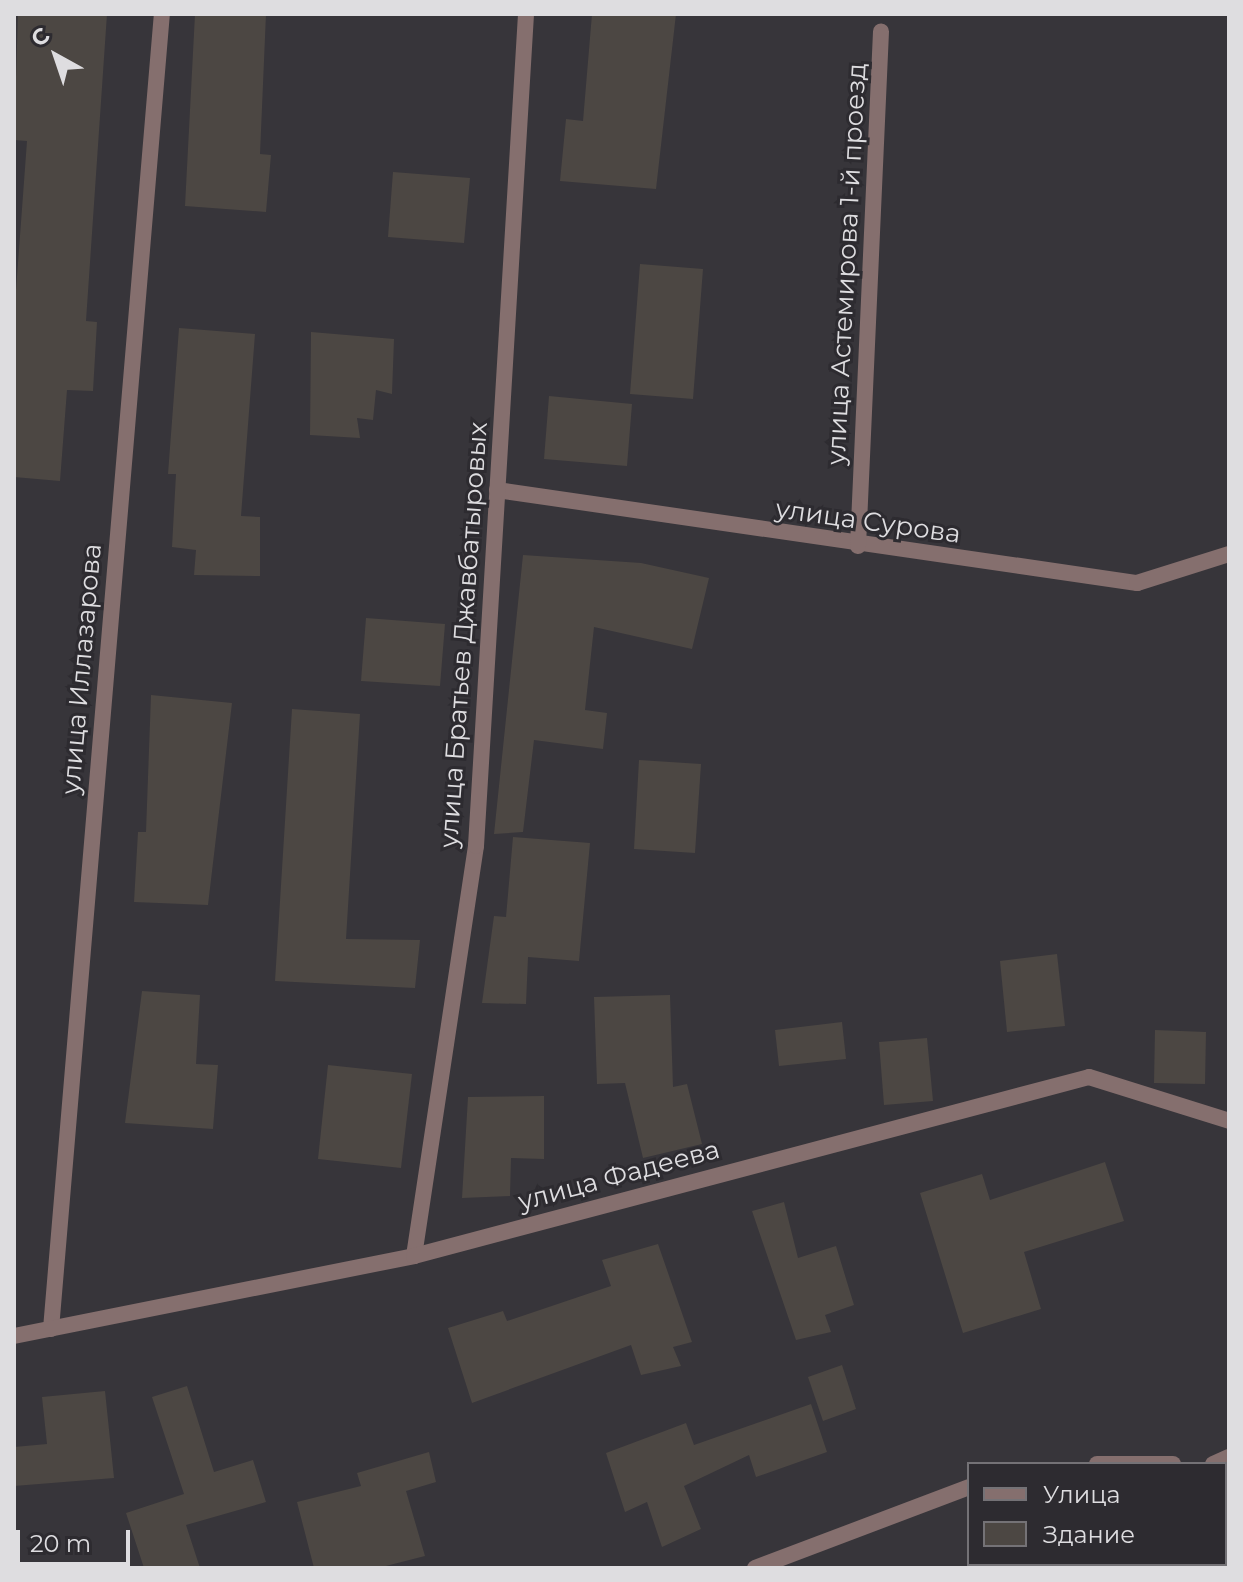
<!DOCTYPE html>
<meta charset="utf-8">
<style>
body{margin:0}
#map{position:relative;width:1243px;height:1582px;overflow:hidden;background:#37353a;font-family:Montserrat,sans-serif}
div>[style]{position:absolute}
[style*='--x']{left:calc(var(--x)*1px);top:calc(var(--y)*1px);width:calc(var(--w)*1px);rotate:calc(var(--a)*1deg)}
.building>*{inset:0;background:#4c4743}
.minor>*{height:16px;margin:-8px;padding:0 8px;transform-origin:8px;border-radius:8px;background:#856f6e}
span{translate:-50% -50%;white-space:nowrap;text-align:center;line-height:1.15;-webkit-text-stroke:6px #2d2b30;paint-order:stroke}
.street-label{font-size:26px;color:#dedde0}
.frame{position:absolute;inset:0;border:16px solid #dedde0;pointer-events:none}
.legend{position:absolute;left:967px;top:1462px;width:260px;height:104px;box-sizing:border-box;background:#2d2b30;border:2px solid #747276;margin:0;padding:10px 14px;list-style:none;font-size:24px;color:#dedde0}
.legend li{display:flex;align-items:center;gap:16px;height:40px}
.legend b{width:40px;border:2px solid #747276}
.north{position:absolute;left:16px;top:16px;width:80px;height:80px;-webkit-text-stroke:6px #2d2b30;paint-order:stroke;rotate:320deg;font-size:22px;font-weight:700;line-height:32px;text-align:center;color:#dedde0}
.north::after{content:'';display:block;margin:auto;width:28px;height:36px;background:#dedde0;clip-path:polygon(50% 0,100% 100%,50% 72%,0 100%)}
.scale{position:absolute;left:16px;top:1530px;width:114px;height:36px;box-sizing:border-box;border:4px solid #dedde0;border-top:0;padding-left:10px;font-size:24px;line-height:28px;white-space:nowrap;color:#dedde0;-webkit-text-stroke:6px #2d2b30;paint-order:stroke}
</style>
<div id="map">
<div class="building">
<i style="clip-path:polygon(18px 14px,107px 14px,86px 321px,97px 322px,93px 391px,67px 390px,60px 481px,14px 477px,14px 317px,27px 141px,14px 140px)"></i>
<i style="clip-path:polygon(195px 14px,266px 14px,260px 154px,271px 155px,266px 212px,185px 206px)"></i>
<i style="clip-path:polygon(592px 14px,676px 14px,656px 189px,560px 181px,566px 119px,583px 121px)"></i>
<i style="clip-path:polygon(393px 172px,470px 178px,464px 243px,388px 237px)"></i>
<i style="clip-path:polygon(640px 264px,703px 269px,693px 399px,630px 394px)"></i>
<i style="clip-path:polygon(179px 328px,255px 334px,241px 516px,260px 517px,260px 576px,194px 575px,196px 550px,172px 547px,176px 474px,168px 474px)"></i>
<i style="clip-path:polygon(311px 332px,394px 339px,392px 394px,376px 390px,373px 420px,357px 418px,360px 438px,310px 435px)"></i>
<i style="clip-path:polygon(549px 396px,632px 404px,627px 466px,544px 459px)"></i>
<i style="clip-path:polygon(523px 555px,641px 563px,709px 578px,692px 649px,594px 627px,585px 710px,607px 713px,603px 749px,534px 740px,523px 832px,494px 834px)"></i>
<i style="clip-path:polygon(366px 618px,445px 624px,440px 686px,361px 681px)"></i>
<i style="clip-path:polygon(151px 695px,232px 703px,208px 905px,134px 902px,138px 832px,146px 832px)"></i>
<i style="clip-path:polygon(292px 709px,360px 714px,346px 939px,420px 940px,415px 988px,275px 981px)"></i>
<i style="clip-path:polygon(639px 760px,701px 764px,695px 853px,634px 849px)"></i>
<i style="clip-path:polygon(513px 837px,590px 843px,579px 961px,528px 957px,526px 1004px,482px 1003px,494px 916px,506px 917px)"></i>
<i style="clip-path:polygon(1057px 954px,1065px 1026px,1007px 1032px,1000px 961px)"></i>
<i style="clip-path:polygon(142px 991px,200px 995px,196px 1064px,218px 1065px,213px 1129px,125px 1123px)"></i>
<i style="clip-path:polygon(670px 995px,673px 1087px,687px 1084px,702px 1144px,643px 1158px,625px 1083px,597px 1084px,594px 997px)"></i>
<i style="clip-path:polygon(842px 1022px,846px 1059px,779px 1066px,775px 1030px)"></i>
<i style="clip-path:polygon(1155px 1030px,1206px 1032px,1205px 1084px,1154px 1083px)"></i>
<i style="clip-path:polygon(927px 1038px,933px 1101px,884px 1105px,879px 1042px)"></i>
<i style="clip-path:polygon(328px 1065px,412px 1074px,401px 1168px,318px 1159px)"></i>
<i style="clip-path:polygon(544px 1096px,544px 1159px,511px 1158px,510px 1196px,462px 1198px,468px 1097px)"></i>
<i style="clip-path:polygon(1105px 1162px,1124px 1221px,1024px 1252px,1041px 1309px,963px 1333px,920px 1193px,982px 1174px,990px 1200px)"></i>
<i style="clip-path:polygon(784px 1202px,798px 1258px,836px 1246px,854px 1305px,825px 1315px,831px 1332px,796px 1340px,752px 1211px)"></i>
<i style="clip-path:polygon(658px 1244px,692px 1342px,673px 1347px,681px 1366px,641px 1375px,631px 1345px,472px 1403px,448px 1328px,503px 1311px,507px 1321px,611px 1286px,602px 1260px)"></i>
<i style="clip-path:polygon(842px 1365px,856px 1409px,823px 1421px,808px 1377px)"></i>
<i style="clip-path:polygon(187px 1386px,214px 1472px,253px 1460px,266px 1502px,186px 1525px,200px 1568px,144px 1568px,126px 1513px,184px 1494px,152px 1397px)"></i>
<i style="clip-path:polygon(105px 1391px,114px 1478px,14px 1486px,14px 1447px,47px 1444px,42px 1397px)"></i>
<i style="clip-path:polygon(811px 1404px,827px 1452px,756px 1477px,749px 1455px,684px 1486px,701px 1529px,662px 1547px,647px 1502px,625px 1512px,606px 1453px,686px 1423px,694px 1445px)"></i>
<i style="clip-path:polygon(429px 1452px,436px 1482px,406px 1491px,425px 1556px,378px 1568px,314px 1568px,297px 1502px,361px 1486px,357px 1473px)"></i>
</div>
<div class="minor">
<i style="--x:497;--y:490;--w:647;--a:8.27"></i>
<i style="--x:1137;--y:583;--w:96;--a:-17.5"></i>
<i style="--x:858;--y:546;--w:515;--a:-87.44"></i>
<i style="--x:414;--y:1256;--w:415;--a:-81.4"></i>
<i style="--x:476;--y:846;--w:834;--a:-86.56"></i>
<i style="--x:51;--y:1329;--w:1320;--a:-85.18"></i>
<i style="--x:14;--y:1336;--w:408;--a:-11.3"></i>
<i style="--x:414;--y:1256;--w:698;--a:-14.85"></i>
<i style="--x:1089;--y:1077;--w:147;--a:17.4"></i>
<i style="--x:1097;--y:1464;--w:76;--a:0"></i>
<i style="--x:1213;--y:1464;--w:17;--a:-24"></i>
<i style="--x:755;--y:1568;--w:229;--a:-20.7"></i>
<i style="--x:1014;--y:1568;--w:8;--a:-30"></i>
</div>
<div class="street-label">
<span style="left:847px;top:264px;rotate:-87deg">улица Астемирова 1-й проезд</span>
<span style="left:868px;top:522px;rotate:8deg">улица Сурова</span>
<span style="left:464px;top:635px;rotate:-86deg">улица Братьев Джавбатыровых</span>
<span style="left:82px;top:669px;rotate:-85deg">улица Иллазарова</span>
<span style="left:619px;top:1176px;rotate:-15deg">улица Фадеева</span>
</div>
<div class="frame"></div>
<ul class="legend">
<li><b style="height:10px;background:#856f6e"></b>Улица</li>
<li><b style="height:22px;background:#4c4743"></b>Здание</li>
</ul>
<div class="north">С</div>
<div class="scale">20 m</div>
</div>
